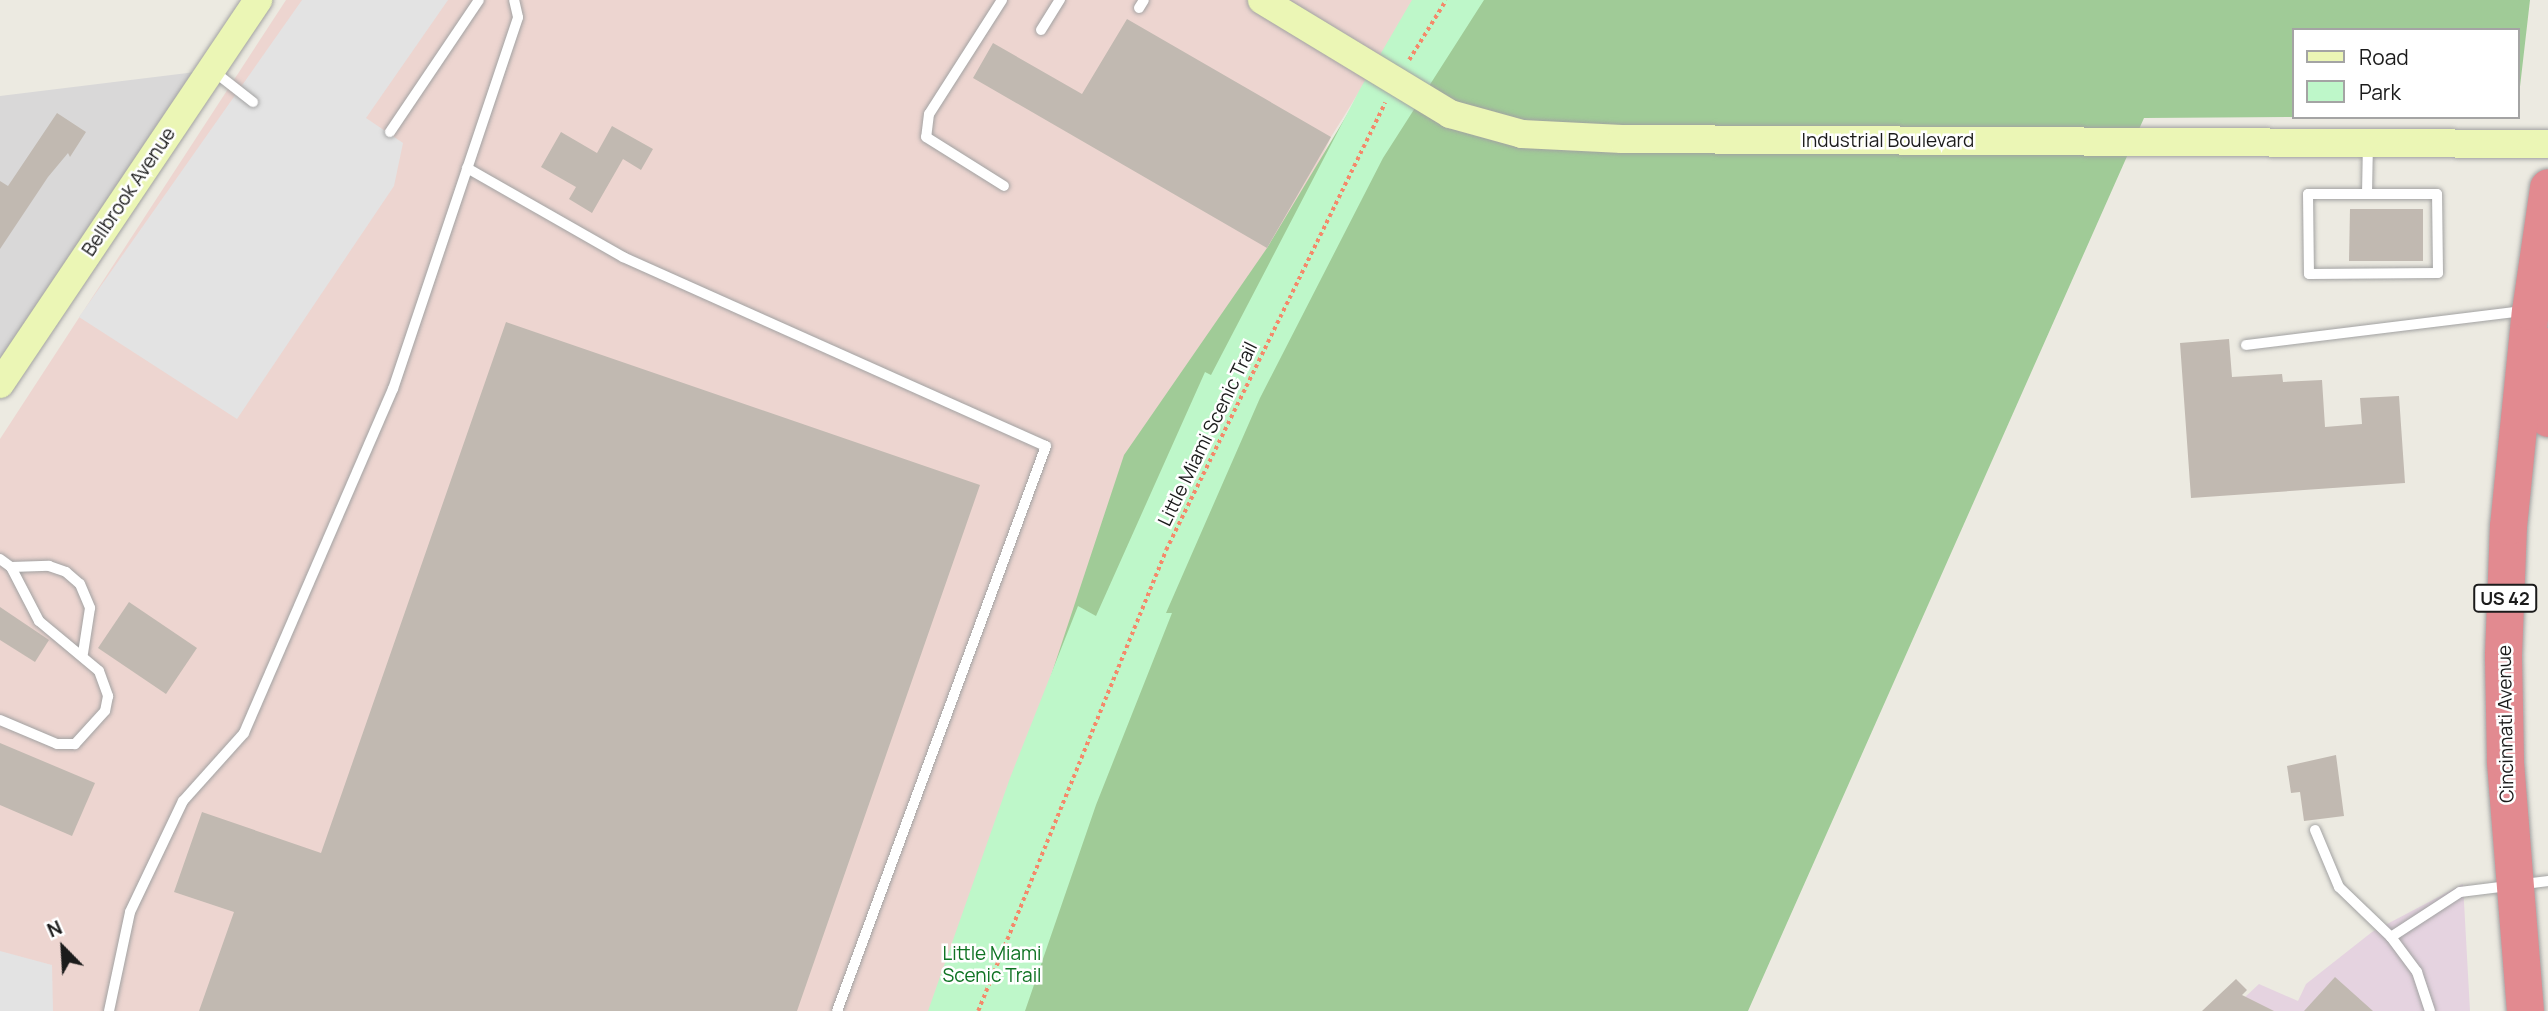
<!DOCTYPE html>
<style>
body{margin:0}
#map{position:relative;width:2548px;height:1011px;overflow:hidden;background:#eceae1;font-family:Manrope,sans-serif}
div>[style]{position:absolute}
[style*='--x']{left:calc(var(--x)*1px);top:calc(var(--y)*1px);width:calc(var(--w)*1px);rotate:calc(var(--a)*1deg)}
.residential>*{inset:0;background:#d9d8d8}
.commercial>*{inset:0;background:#edd5d0}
.industrial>*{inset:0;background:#e5d3e0}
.forest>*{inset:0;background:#a0cb97}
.park>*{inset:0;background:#bef7c9}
.parking>*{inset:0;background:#e3e3e3}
.building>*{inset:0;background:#c1b9b1}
.path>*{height:3.5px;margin-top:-1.75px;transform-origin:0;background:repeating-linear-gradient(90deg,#f4896a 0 3.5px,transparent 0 7px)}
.roads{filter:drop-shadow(0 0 2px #a2a2a2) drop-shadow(0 0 2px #a2a2a2)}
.lane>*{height:10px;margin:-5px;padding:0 5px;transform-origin:5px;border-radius:5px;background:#fff}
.secondary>*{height:28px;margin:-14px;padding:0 14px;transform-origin:14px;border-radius:14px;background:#ebf6b5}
.highway>*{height:37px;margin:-18.5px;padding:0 18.5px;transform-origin:18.5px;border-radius:18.5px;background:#e28a90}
span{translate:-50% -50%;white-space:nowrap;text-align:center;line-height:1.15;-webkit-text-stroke:5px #fff;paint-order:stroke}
.shield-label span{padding:2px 5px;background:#fff;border:2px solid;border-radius:5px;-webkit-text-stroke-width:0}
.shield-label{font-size:18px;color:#1b1b1b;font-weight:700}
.street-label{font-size:19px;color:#1b1b1b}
.park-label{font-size:19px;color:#0f7323}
.legend{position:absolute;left:2292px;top:28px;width:228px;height:91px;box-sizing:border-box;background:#fff;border:2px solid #a4a4a4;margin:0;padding:9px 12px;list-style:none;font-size:21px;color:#1b1b1b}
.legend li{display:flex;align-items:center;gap:14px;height:35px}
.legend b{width:35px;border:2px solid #a4a4a4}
.north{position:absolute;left:28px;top:913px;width:70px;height:70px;-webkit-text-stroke:5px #fff;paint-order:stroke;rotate:336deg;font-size:19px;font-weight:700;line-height:28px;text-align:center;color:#1b1b1b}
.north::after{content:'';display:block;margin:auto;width:24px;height:32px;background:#1b1b1b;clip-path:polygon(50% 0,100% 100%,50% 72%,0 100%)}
</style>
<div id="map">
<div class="residential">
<i style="clip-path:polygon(212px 70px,0 384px,0 96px)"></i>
</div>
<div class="commercial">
<i style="clip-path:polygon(286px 0,1416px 0,1331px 137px,940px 1011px,0 1011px,0 439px)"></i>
</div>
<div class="industrial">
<i style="clip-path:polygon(2463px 884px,2470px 1011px,2230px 1011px,2259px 984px,2298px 1001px,2306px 984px,2372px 932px)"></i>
</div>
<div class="forest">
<i style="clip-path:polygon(1416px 0,2530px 0,2518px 104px,2518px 30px,2294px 30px,2294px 117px,2144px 118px,1748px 1011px,940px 1011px,1124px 455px,1267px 248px)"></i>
</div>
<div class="park">
<i style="clip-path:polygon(1412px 0,1484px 0,1383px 158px,1260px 398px,1166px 613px,1172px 613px,1096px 805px,1025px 1011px,928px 1011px,1010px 778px,1078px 606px,1096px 616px,1205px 372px,1211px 375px,1360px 89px)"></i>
</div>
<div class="parking">
<i style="clip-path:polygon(302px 0,448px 0,366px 118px,403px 143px,394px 186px,237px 419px,79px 317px)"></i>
<i style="clip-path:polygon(0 951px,52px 965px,53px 1011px,0 1011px)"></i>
</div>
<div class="building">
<i style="clip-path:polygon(1127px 19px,1331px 137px,1267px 248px,973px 78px,993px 43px,1082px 94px)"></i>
<i style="clip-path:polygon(57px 113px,86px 132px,70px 157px,68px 153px,48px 177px,0 249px,0 181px,8px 186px)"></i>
<i style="clip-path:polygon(612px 126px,653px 149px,641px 170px,623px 159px,592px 213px,569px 199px,576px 187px,541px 167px,561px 132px,597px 153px)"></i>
<i style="clip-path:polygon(2350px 209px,2423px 209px,2423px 261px,2349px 261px)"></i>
<i style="clip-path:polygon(506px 322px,980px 485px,797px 1011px,199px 1011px,234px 912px,174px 892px,202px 812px,321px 853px)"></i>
<i style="clip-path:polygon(2229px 339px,2232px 377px,2282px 374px,2283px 382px,2322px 380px,2325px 427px,2362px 424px,2360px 398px,2399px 396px,2405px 483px,2191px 498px,2180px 343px)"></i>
<i style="clip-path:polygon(129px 602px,197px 648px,166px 694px,98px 648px)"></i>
<i style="clip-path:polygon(0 607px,49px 640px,35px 662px,0 640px)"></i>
<i style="clip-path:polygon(0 743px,95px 783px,72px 836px,0 805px)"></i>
<i style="clip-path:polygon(2336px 755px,2344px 816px,2304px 821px,2300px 792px,2291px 793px,2287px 766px)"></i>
<i style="clip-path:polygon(2335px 977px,2373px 1011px,2304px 1011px)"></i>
<i style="clip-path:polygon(2236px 979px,2247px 990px,2242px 995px,2274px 1011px,2202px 1011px)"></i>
</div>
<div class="path">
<i style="--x:1409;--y:60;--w:70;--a:-58.3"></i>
<i style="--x:978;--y:1011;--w:498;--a:-67.8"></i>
<i style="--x:1166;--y:550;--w:498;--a:-63.9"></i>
</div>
<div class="roads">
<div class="lane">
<i style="--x:1002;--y:0;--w:135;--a:122.6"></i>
<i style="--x:929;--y:114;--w:23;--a:97"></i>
<i style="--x:926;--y:137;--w:92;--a:32.1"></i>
<i style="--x:1139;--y:8;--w:9;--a:-58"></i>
<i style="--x:1041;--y:30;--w:36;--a:-58"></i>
<i style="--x:212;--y:70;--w:52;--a:38"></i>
<i style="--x:390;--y:132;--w:159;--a:-56"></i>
<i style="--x:467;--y:168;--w:180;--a:29.7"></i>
<i style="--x:623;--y:257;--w:463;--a:24.1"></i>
<i style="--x:1046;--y:446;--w:602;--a:110.3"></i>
<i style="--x:2367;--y:194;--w:59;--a:180"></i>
<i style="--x:2308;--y:194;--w:80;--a:89.3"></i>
<i style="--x:2309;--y:274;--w:129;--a:-0.4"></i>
<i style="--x:2438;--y:273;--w:79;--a:-90.7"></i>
<i style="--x:2437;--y:194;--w:70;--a:180"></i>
<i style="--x:2367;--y:194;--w:50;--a:-88.9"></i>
<i style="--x:2246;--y:345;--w:280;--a:-7"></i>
<i style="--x:0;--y:559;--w:14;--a:36"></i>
<i style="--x:11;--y:567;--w:61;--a:62.6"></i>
<i style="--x:39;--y:621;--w:78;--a:39.8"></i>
<i style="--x:99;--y:671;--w:27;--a:70"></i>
<i style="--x:108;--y:696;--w:15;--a:101"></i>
<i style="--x:105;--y:711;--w:45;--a:132.3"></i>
<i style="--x:75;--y:744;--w:18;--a:180"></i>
<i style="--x:57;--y:744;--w:62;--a:-157.2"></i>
<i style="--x:11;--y:567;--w:38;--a:-2"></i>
<i style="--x:49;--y:566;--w:18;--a:19"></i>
<i style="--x:66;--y:572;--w:18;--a:41"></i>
<i style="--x:80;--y:584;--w:26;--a:67"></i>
<i style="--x:90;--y:608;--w:46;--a:98.8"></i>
<i style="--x:2315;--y:830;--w:62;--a:67.2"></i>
<i style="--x:2339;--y:887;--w:72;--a:43.9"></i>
<i style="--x:2391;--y:937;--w:82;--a:-33.1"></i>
<i style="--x:2460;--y:892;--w:89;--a:-7.1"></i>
<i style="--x:2391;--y:937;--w:44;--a:53.4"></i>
<i style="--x:2417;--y:972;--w:41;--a:71.6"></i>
<i style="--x:109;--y:1011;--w:101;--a:-78"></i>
<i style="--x:130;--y:912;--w:123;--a:-64.5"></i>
<i style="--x:183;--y:801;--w:91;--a:-48.1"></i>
<i style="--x:244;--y:733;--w:375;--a:-66.6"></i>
<i style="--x:393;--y:389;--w:392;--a:-71.4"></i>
<i style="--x:518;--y:17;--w:17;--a:-103"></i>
</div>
<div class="secondary">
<i style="--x:1262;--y:0;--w:220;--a:31.2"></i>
<i style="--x:1450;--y:114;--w:75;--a:15.5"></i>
<i style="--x:1522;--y:134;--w:100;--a:2.9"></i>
<i style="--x:1622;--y:139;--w:926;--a:0.31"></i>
<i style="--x:0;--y:384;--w:463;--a:-56.1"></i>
</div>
<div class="highway">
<i style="--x:2547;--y:346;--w:72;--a:89.2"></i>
<i style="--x:2525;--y:1011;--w:252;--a:-94.6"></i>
<i style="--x:2505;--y:760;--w:105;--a:-91.1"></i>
<i style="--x:2503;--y:655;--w:129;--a:-87.8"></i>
<i style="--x:2508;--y:526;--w:216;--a:-84.2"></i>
<i style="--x:2530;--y:311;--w:125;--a:-81.7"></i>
</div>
</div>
<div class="shield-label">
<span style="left:2505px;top:598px">US 42</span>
</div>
<div class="street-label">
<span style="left:1888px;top:141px">Industrial Boulevard</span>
<span style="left:129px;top:192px;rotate:-56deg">Bellbrook Avenue</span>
<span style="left:1208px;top:434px;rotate:-64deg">Little Miami Scenic Trail</span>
<span style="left:2506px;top:724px;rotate:-91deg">Cincinnati Avenue</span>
</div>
<div class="park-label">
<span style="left:992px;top:965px">Little Miami<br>Scenic Trail</span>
</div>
<ul class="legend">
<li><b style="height:9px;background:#ebf6b5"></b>Road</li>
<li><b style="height:19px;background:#bef7c9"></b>Park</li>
</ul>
<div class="north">N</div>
</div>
